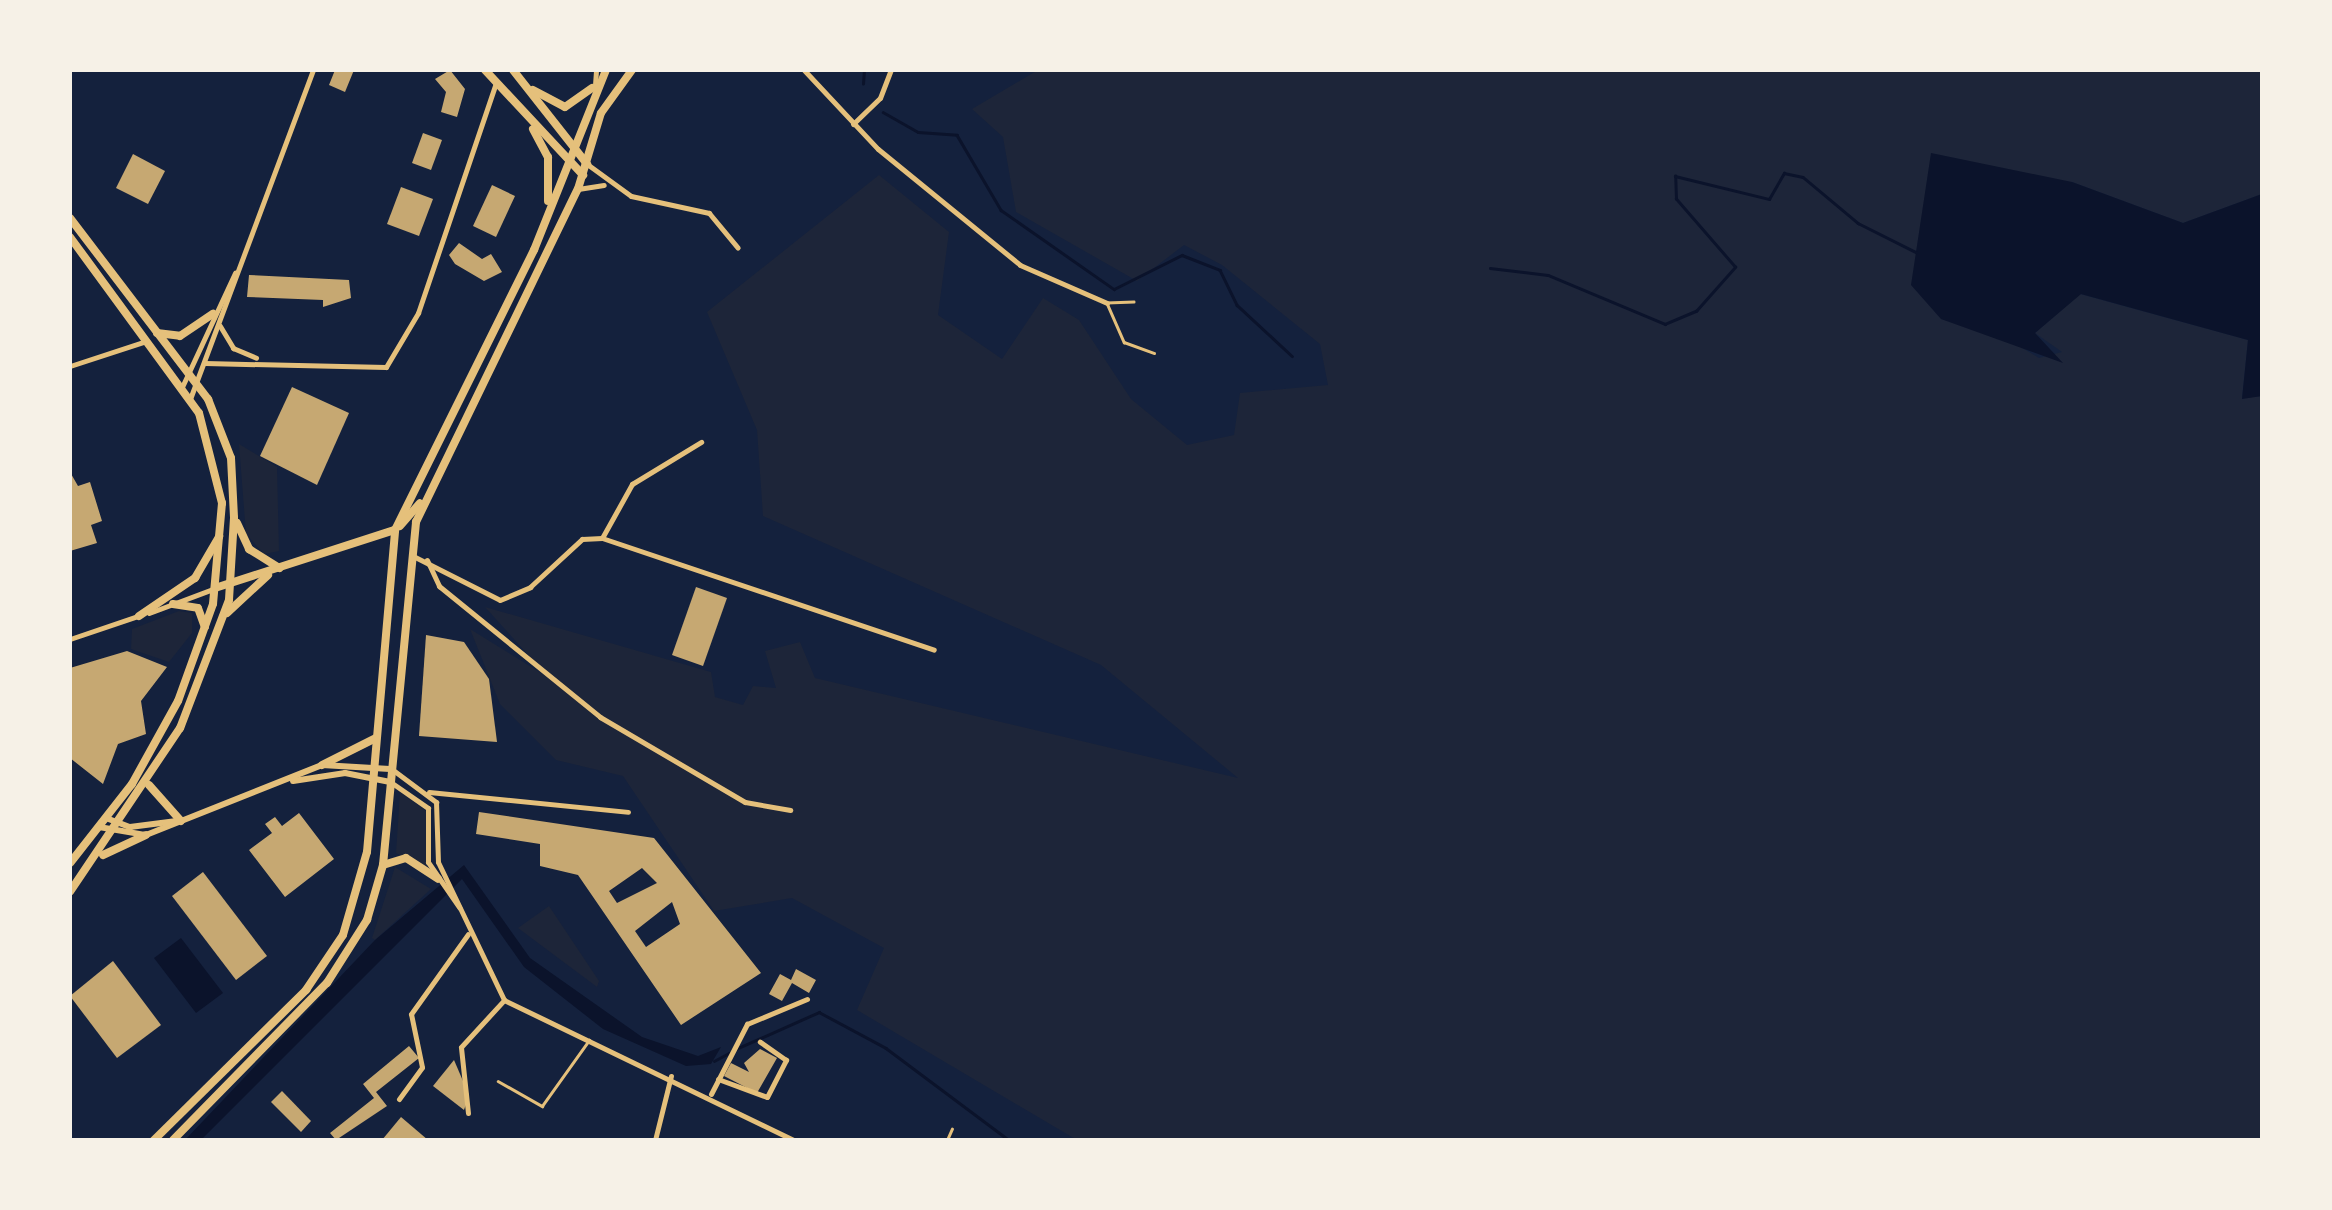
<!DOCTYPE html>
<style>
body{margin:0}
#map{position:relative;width:2332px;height:1210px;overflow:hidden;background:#14213d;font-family:"Fira Sans",sans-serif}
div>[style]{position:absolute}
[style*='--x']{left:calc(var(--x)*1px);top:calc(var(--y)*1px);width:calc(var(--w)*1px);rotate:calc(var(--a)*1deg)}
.green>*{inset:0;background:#1d2539}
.water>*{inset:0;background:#0b132b}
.stream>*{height:2.5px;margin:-1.25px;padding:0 1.25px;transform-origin:1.25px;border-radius:1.25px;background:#0b132b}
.building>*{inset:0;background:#c6a872}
.service>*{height:2.5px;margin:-1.25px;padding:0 1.25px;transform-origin:1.25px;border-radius:1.25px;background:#e5c07b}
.minor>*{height:5px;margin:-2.5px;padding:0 2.5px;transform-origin:2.5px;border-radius:2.5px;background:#e5c07b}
.tertiary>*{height:5px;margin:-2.5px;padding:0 2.5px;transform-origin:2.5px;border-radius:2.5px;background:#e5c07b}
.secondary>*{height:6px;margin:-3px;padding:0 3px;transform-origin:3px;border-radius:3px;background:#e5c07b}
.primary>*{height:8px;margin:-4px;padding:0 4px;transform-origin:4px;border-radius:4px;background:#e5c07b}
span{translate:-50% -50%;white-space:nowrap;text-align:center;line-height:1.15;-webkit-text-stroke:10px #f6f1e7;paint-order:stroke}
.frame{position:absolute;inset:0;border:72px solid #f6f1e7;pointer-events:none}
</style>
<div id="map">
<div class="green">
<i style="clip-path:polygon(1038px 70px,2262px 70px,2262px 194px,2183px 223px,2072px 182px,1941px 319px,1998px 333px,2039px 358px,2062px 352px,2035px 333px,2080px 294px,2248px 340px,2242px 398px,2262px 396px,2262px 1140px,1077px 1140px,857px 1010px,884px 948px,792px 898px,714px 911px,623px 776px,556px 760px,500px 704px,470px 629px,549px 678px,485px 607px,711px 672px,715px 697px,743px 705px,753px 686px,776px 688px,765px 651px,800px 642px,815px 678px,1238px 778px,1101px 665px,763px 516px,757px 430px,707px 312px,879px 175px,949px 232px,938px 315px,1002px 359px,1043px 298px,1079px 320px,1131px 399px,1187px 445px,1234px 435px,1240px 393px,1328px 385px,1320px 344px,1222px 265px,1184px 245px,1137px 281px,1016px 212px,1003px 137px,972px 109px)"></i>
<i style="clip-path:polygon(239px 444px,277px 467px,279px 551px,264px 554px,246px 534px)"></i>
<i style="clip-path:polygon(179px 611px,192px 613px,192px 633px,169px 662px,131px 649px,132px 629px)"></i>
<i style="clip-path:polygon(400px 792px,426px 811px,426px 867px,396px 853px)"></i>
<i style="clip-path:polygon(395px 867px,431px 889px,375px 940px,372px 938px)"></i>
<i style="clip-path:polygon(549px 906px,599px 981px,597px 987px,518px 928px)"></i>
</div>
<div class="water">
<i style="clip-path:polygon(1931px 153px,2072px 182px,2183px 223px,2262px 194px,2262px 396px,2242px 399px,2248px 340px,2081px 294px,2035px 333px,2063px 363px,1941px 319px,1911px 285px)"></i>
<i style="clip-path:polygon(464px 865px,530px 958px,642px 1037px,698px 1056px,721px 1047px,711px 1064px,686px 1066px,603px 1029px,524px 967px,462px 879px,201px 1140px,185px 1140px,375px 940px)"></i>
<i style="clip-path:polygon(181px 938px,223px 993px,196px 1013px,154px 958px)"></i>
</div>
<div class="stream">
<i style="--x:863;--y:84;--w:14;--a:-86"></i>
<i style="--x:883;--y:112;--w:40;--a:29.7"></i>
<i style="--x:918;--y:132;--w:39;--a:4"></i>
<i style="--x:957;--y:135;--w:87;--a:59.6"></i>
<i style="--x:1001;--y:210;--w:138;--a:35"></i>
<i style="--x:1114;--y:289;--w:76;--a:-26.6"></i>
<i style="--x:1182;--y:255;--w:41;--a:21.5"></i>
<i style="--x:1220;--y:270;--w:39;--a:64"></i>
<i style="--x:1237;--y:305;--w:75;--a:42.8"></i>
<i style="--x:1490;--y:268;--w:58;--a:6.9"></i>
<i style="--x:1548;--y:275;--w:127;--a:22.7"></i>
<i style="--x:1665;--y:324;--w:34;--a:-23"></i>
<i style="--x:1696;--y:311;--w:59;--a:-48.4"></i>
<i style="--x:1735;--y:267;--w:90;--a:-130.9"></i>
<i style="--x:1676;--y:199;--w:23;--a:-92"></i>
<i style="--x:1675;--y:176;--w:97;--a:13.7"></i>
<i style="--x:1769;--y:199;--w:30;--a:-60"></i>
<i style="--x:1784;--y:173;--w:19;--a:12"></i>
<i style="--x:1803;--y:177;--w:72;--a:39.9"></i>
<i style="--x:1858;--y:223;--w:65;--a:26.6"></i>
<i style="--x:736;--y:1049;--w:91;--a:-24"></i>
<i style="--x:819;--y:1012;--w:76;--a:28.2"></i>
<i style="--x:886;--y:1048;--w:154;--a:36.8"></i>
<i style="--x:714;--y:1061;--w:17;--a:-28"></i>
</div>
<div class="building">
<i style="clip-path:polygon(335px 70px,354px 70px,345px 92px,329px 85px)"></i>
<i style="clip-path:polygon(450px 70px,465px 89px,457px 117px,441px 112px,446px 92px,435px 79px)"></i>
<i style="clip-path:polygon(423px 133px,442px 140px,431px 170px,412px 163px)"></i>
<i style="clip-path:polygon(133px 154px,165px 171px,148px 204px,116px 188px)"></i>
<i style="clip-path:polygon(492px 185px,515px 196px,496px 237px,473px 226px)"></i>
<i style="clip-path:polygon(401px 187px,433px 199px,419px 236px,387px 224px)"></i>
<i style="clip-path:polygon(459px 243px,482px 259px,491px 254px,502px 272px,484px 281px,455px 264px,449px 255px)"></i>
<i style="clip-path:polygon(249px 275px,349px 280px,351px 298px,323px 307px,323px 300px,247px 297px)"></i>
<i style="clip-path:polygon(292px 387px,349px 413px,317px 485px,260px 456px)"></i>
<i style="clip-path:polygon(70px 472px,78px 486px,90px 482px,102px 521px,91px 525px,97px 543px,70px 551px)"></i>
<i style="clip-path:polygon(696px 587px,727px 598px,703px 666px,672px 655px)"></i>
<i style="clip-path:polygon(426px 635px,464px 642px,489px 679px,497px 742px,419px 736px)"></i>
<i style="clip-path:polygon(127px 651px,167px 667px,141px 701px,146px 734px,118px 744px,103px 784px,70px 758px,70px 668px)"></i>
<i style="clip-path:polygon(evenodd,479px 812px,654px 838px,761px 973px,681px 1025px,578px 875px,540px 866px,540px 844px,476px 834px,479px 812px,642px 868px,657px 883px,617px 903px,609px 891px,642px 868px,479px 812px,672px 902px,680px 924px,646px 947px,635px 931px,672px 902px)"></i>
<i style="clip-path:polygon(299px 813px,334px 859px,285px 897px,249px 850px,272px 833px,265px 824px,275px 817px,282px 826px)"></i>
<i style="clip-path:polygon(203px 872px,267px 956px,236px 980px,172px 896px)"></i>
<i style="clip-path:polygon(113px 961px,161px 1025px,117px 1058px,70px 996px)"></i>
<i style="clip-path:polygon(796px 969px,816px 980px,809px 993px,792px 983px,782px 1001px,769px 994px,780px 974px,791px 980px)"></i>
<i style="clip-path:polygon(409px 1046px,419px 1058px,376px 1092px,387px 1106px,336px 1140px,330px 1133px,374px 1098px,363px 1084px)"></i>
<i style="clip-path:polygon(760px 1049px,777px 1058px,757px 1093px,724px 1076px,731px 1063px,749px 1072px,744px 1063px)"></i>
<i style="clip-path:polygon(454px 1060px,469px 1095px,464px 1110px,433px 1086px)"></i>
<i style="clip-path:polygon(282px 1091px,311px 1121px,301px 1132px,271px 1102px)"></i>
<i style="clip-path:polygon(401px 1117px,428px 1140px,382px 1140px)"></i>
</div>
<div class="service">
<i style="--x:1134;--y:302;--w:27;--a:178"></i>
<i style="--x:1107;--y:303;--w:43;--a:66.4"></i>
<i style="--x:1124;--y:342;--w:32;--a:20"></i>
<i style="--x:498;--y:1081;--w:51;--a:29.6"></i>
<i style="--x:542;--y:1106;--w:81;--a:-54.5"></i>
<i style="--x:947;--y:1140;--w:12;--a:-66"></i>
</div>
<div class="minor">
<i style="--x:804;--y:70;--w:108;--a:46.9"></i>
<i style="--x:878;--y:149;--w:183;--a:39.2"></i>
<i style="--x:1020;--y:265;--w:95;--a:23.6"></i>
<i style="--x:595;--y:85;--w:15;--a:-86"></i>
<i style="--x:853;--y:124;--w:37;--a:-44"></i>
<i style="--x:880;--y:98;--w:30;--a:-69"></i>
<i style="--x:587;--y:164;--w:54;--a:36"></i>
<i style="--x:631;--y:196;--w:80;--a:12.3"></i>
<i style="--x:709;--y:213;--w:45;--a:50.4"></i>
<i style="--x:578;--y:189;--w:26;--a:-9"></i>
<i style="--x:220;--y:326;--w:26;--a:59"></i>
<i style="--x:233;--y:348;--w:25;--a:23"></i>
<i style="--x:205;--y:363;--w:181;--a:1.3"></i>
<i style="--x:386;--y:367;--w:63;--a:-59.3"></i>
<i style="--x:418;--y:313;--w:243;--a:-71.3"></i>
<i style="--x:70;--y:366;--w:80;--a:-18.2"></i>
<i style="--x:602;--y:538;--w:62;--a:-60.9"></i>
<i style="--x:632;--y:484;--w:81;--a:-31.3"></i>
<i style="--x:413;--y:556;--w:97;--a:26.8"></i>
<i style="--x:500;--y:600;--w:33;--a:-23"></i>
<i style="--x:530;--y:587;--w:71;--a:-42.7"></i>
<i style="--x:582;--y:539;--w:20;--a:-3"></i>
<i style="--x:602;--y:538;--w:350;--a:18.6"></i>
<i style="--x:427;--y:560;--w:29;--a:65"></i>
<i style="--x:439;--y:586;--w:208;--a:39.1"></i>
<i style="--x:600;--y:717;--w:168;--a:30.4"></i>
<i style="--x:745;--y:802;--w:46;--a:10.1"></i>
<i style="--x:393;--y:770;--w:54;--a:36.7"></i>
<i style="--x:436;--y:802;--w:60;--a:88.1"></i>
<i style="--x:438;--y:862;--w:153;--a:64.4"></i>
<i style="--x:504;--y:1000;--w:321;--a:25.8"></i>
<i style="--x:392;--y:783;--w:44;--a:34.8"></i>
<i style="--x:428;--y:808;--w:54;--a:90"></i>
<i style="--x:428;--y:862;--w:55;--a:55.4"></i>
<i style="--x:429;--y:792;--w:200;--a:5.7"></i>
<i style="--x:718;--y:1079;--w:52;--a:20.2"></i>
<i style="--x:767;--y:1097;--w:42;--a:-62.8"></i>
<i style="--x:786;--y:1060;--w:32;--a:-145"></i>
<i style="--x:711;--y:1094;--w:79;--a:-62.8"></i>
<i style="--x:747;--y:1024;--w:65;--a:-22.6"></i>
<i style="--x:399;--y:1099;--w:39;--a:-54"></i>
<i style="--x:422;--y:1067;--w:54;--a:-101.7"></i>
<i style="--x:411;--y:1014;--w:98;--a:-54.5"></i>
<i style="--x:468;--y:1113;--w:66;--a:-96.1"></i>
<i style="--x:461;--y:1047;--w:64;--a:-47.5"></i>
<i style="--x:655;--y:1140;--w:66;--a:-76"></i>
</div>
<div class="tertiary">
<i style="--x:182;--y:387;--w:126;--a:-65.1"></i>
<i style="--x:190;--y:399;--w:351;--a:-69.5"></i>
<i style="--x:149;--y:613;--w:68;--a:-20.6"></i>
<i style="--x:70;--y:639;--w:72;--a:-18.7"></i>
</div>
<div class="secondary">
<i style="--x:293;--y:781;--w:53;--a:-8.7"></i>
<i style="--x:345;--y:773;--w:46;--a:11.3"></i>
<i style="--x:106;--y:818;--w:26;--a:21"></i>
<i style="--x:130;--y:827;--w:47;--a:-7.3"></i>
<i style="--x:99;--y:827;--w:48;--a:9.7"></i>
<i style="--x:146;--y:835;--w:189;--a:-21.7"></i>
<i style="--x:322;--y:765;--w:68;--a:3.4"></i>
</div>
<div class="primary">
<i style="--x:485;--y:70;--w:144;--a:47"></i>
<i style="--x:513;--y:70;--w:120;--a:51.8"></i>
<i style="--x:533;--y:90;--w:36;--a:28"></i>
<i style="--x:565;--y:107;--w:33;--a:-35"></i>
<i style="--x:533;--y:129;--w:32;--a:62"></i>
<i style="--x:548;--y:157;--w:44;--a:90"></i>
<i style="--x:70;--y:218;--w:228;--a:52.7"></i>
<i style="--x:208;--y:399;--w:63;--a:68.7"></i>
<i style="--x:231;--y:458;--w:60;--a:87.1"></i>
<i style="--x:234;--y:518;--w:82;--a:93.5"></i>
<i style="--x:229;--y:600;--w:137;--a:110.9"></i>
<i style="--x:180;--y:728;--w:197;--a:123.9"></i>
<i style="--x:70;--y:237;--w:218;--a:53.8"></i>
<i style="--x:199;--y:413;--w:93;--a:75.7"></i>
<i style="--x:222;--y:503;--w:101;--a:95.1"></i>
<i style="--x:213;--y:604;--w:103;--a:109.8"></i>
<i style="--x:178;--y:701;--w:95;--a:119"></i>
<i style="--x:132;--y:784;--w:100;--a:128.1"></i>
<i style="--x:157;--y:333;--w:23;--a:7"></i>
<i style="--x:180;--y:336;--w:40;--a:-34"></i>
<i style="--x:237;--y:523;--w:29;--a:65"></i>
<i style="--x:249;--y:549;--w:36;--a:32"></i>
<i style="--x:400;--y:526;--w:30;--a:-49"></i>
<i style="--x:215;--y:588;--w:189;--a:-17.9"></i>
<i style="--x:173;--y:604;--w:25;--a:9"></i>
<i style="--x:198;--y:608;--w:20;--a:70"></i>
<i style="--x:227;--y:613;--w:56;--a:-42.8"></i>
<i style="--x:139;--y:616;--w:68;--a:-34.2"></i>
<i style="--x:195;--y:578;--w:48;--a:-59.7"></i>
<i style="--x:322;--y:765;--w:60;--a:-26.6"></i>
<i style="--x:149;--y:785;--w:48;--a:48.4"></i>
<i style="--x:103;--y:855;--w:47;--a:-24.9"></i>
<i style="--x:383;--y:865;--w:24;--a:-17"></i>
<i style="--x:406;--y:858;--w:38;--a:33"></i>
<i style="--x:154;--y:1140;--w:214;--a:-44.6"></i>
<i style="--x:306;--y:990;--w:66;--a:-56.1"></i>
<i style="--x:343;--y:935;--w:86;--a:-73.9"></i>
<i style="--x:367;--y:852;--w:323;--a:-85"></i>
<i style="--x:395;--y:530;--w:313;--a:-63.6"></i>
<i style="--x:534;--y:250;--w:194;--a:-68.2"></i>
<i style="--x:173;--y:1140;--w:220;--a:-45.6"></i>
<i style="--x:327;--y:983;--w:75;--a:-57.6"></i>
<i style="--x:367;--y:920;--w:57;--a:-73.8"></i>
<i style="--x:383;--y:865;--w:345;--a:-84.5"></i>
<i style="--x:416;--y:522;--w:370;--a:-64.1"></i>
<i style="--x:578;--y:189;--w:79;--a:-73.2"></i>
<i style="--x:601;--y:113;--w:53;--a:-54.2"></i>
</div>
<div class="frame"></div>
</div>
